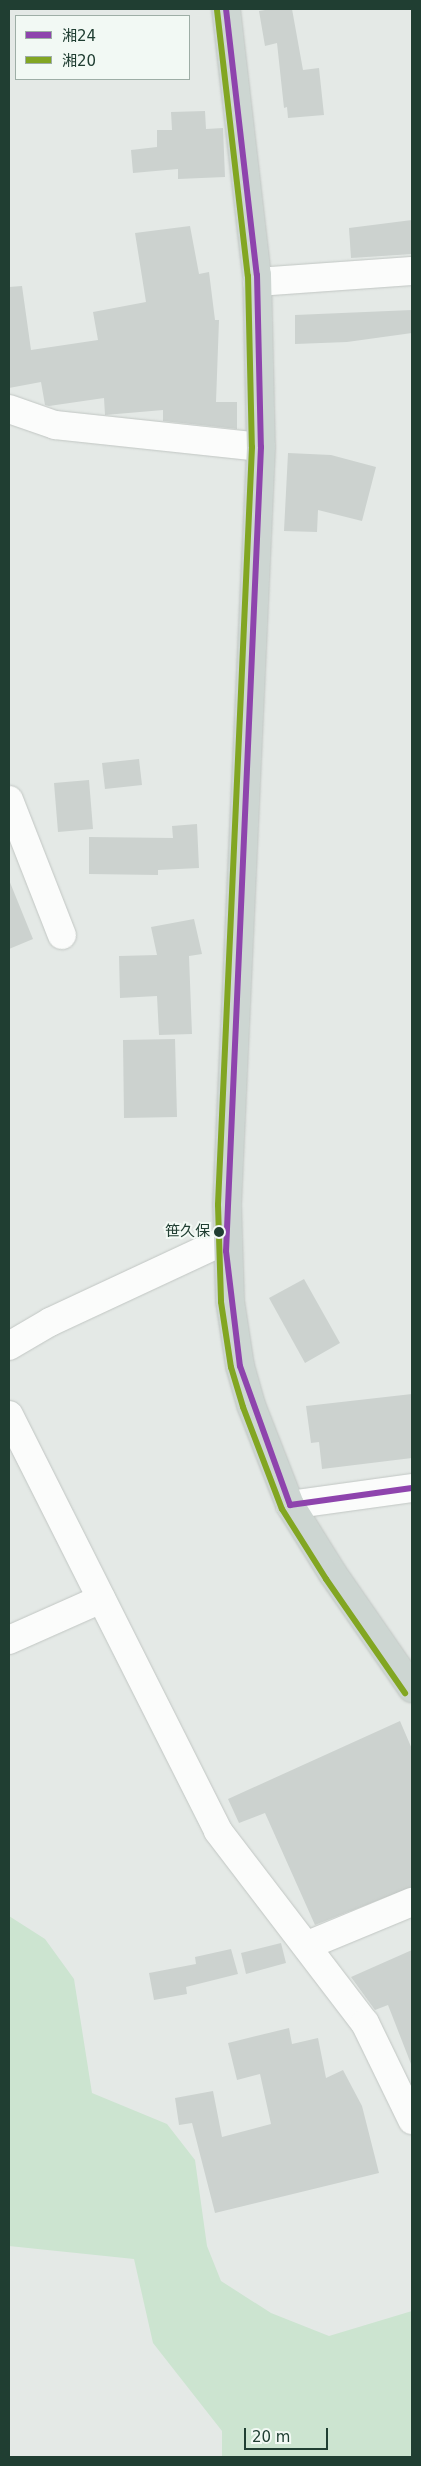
<!DOCTYPE html>
<meta charset="utf-8">
<style>
body{margin:0}
#map{position:relative;width:421px;height:2466px;overflow:hidden;background:#e4e9e6;font-family:"DejaVu Sans","Noto Sans JP",sans-serif}
div>[style]{position:absolute}
[style*='--x']{left:calc(var(--x)*1px);top:calc(var(--y)*1px);width:calc(var(--w)*1px);rotate:calc(var(--a)*1deg)}
.green>*{inset:0;background:#cce4d0}
.building>*{inset:0;background:#ccd2cf}
.roads{filter:drop-shadow(0 0 1px #c1c6c3) drop-shadow(0 0 1px #c1c6c3)}
.street>*{height:28px;margin:-14px;padding:0 14px;transform-origin:14px;border-radius:14px;background:#fbfcfb}
.secondary>*{height:28px;margin:-14px;padding:0 14px;transform-origin:14px;border-radius:14px;background:#fbfcfb}
.primary>*{height:28px;margin:-14px;padding:0 14px;transform-origin:14px;border-radius:14px;background:#cdd6d2}
.bus-1>*{height:6px;margin:-3px;padding:0 3px;transform-origin:3px;border-radius:3px;background:#8e44ad}
.bus-2>*{height:6px;margin:-3px;padding:0 3px;transform-origin:3px;border-radius:3px;background:#82a622}
.dots>*{width:14px;height:14px;translate:-50% -50%;box-sizing:border-box;border:2px solid #f2f9f4;border-radius:50%}
span{translate:-50% -50%;white-space:nowrap;text-align:center;line-height:1.15;-webkit-text-stroke:4px #f2f9f4;paint-order:stroke}
.bus-label{font-size:15px;color:#203e32}
.right{translate:-100% -50%;text-align:right}
.frame{position:absolute;inset:0;border:10px solid #203e32;pointer-events:none}
.legend{position:absolute;left:15px;top:15px;width:175px;height:65px;box-sizing:border-box;background:#f2f9f4;border:1px solid #9eaea6;margin:0;padding:6px 9px;list-style:none;font-size:15px;color:#203e32}
.legend li{display:flex;align-items:center;gap:10px;height:25px}
.legend b{width:25px;border:1px solid #9eaea6}
.scale{position:absolute;left:244px;top:2428px;width:84px;height:22px;box-sizing:border-box;border:2px solid #203e32;border-top:0;padding-left:6px;font-size:15px;line-height:18px;white-space:nowrap;color:#203e32;-webkit-text-stroke:4px #f2f9f4;paint-order:stroke}
</style>
<div id="map">
<div class="green">
<i style="clip-path:polygon(9px 1916px,45px 1939px,74px 1979px,92px 2093px,167px 2124px,195px 2160px,207px 2246px,221px 2281px,271px 2313px,329px 2336px,412px 2311px,412px 2457px,222px 2457px,222px 2431px,153px 2343px,134px 2259px,9px 2246px)"></i>
</div>
<div class="building">
<i style="clip-path:polygon(271px 9px,292px 9px,303px 70px,319px 68px,324px 115px,288px 118px,287px 107px,284px 108px,277px 43px,265px 46px,259px 11px)"></i>
<i style="clip-path:polygon(205px 111px,206px 129px,223px 128px,225px 177px,178px 179px,178px 169px,133px 173px,131px 150px,157px 147px,157px 130px,172px 130px,171px 112px)"></i>
<i style="clip-path:polygon(412px 220px,412px 254px,351px 258px,349px 228px)"></i>
<i style="clip-path:polygon(190px 226px,199px 274px,209px 272px,215px 320px,219px 320px,216px 402px,237px 402px,237px 429px,163px 421px,163px 410px,105px 415px,104px 398px,49px 406px,45px 405px,41px 382px,9px 388px,9px 287px,22px 286px,31px 350px,98px 340px,93px 312px,146px 302px,135px 233px)"></i>
<i style="clip-path:polygon(412px 310px,412px 333px,347px 342px,295px 344px,295px 315px)"></i>
<i style="clip-path:polygon(288px 453px,331px 455px,376px 467px,362px 521px,318px 510px,317px 532px,284px 531px)"></i>
<i style="clip-path:polygon(139px 759px,142px 785px,105px 789px,102px 763px)"></i>
<i style="clip-path:polygon(89px 780px,93px 829px,58px 832px,54px 783px)"></i>
<i style="clip-path:polygon(197px 824px,199px 868px,158px 870px,158px 875px,89px 874px,89px 837px,173px 838px,172px 826px)"></i>
<i style="clip-path:polygon(9px 880px,33px 939px,9px 949px)"></i>
<i style="clip-path:polygon(194px 919px,202px 954px,189px 956px,192px 1034px,159px 1035px,157px 996px,120px 998px,119px 956px,157px 955px,151px 927px)"></i>
<i style="clip-path:polygon(175px 1039px,177px 1117px,124px 1118px,123px 1040px)"></i>
<i style="clip-path:polygon(304px 1279px,340px 1343px,305px 1363px,269px 1298px)"></i>
<i style="clip-path:polygon(412px 1394px,412px 1458px,322px 1469px,319px 1442px,311px 1443px,306px 1406px)"></i>
<i style="clip-path:polygon(400px 1721px,412px 1749px,412px 1887px,315px 1925px,265px 1813px,239px 1823px,228px 1799px)"></i>
<i style="clip-path:polygon(281px 1943px,286px 1963px,246px 1974px,241px 1953px)"></i>
<i style="clip-path:polygon(231px 1949px,238px 1974px,186px 1987px,187px 1994px,154px 2000px,149px 1973px,196px 1964px,195px 1957px)"></i>
<i style="clip-path:polygon(412px 1950px,412px 2063px,411px 2064px,388px 2005px,375px 2010px,351px 1977px)"></i>
<i style="clip-path:polygon(289px 2028px,292px 2044px,318px 2038px,326px 2078px,343px 2070px,362px 2106px,379px 2173px,215px 2213px,192px 2123px,179px 2125px,175px 2098px,213px 2091px,222px 2137px,271px 2124px,260px 2074px,237px 2080px,228px 2043px)"></i>
</div>
<div class="roads">
<div class="street">
<i style="--x:257;--y:282;--w:155;--a:-4.1"></i>
<i style="--x:9;--y:409;--w:49;--a:19.2"></i>
<i style="--x:55;--y:425;--w:207;--a:6.1"></i>
<i style="--x:9;--y:800;--w:145;--a:68.6"></i>
<i style="--x:9;--y:1346;--w:48;--a:-30.3"></i>
<i style="--x:50;--y:1322;--w:194;--a:-25"></i>
<i style="--x:9;--y:1415;--w:466;--a:63.3"></i>
<i style="--x:218;--y:1831;--w:242;--a:52.6"></i>
<i style="--x:365;--y:2023;--w:108;--a:64.1"></i>
<i style="--x:9;--y:1640;--w:101;--a:-24"></i>
<i style="--x:308;--y:1945;--w:113;--a:-22.5"></i>
</div>
<div class="secondary">
<i style="--x:290;--y:1505;--w:123;--a:-7.9"></i>
</div>
<div class="primary">
<i style="--x:226;--y:9;--w:268;--a:83.4"></i>
<i style="--x:257;--y:275;--w:172;--a:88.7"></i>
<i style="--x:261;--y:447;--w:759;--a:92.57"></i>
<i style="--x:227;--y:1205;--w:96;--a:88.2"></i>
<i style="--x:230;--y:1301;--w:66;--a:81.3"></i>
<i style="--x:240;--y:1366;--w:41;--a:74.2"></i>
<i style="--x:251;--y:1405;--w:107;--a:68.7"></i>
<i style="--x:290;--y:1505;--w:81;--a:58.1"></i>
<i style="--x:333;--y:1574;--w:139;--a:55.3"></i>
</div>
</div>
<div class="bus-1">
<i style="--x:226;--y:9;--w:268;--a:83.4"></i>
<i style="--x:257;--y:275;--w:172;--a:88.7"></i>
<i style="--x:261;--y:447;--w:805;--a:92.49"></i>
<i style="--x:226;--y:1251;--w:116;--a:83.1"></i>
<i style="--x:240;--y:1366;--w:148;--a:70.2"></i>
<i style="--x:290;--y:1505;--w:123;--a:-7.9"></i>
</div>
<div class="bus-2">
<i style="--x:217;--y:10;--w:268;--a:83.4"></i>
<i style="--x:248;--y:276;--w:171;--a:88.7"></i>
<i style="--x:252;--y:447;--w:759;--a:92.57"></i>
<i style="--x:218;--y:1205;--w:97;--a:88.2"></i>
<i style="--x:221;--y:1302;--w:66;--a:81.3"></i>
<i style="--x:231;--y:1367;--w:42;--a:73.3"></i>
<i style="--x:243;--y:1407;--w:109;--a:69.1"></i>
<i style="--x:282;--y:1509;--w:83;--a:57.8"></i>
<i style="--x:326;--y:1579;--w:139;--a:55.3"></i>
</div>
<div class="dots">
<i style="left:219px;top:1232px;background:#203e32"></i>
</div>
<div class="bus-label">
<span class="right" style="left:210px;top:1232px">笹久保</span>
</div>
<div class="frame"></div>
<ul class="legend">
<li><b style="height:6px;background:#8e44ad"></b>湘24</li>
<li><b style="height:6px;background:#82a622"></b>湘20</li>
</ul>
<div class="scale">20 m</div>
</div>
